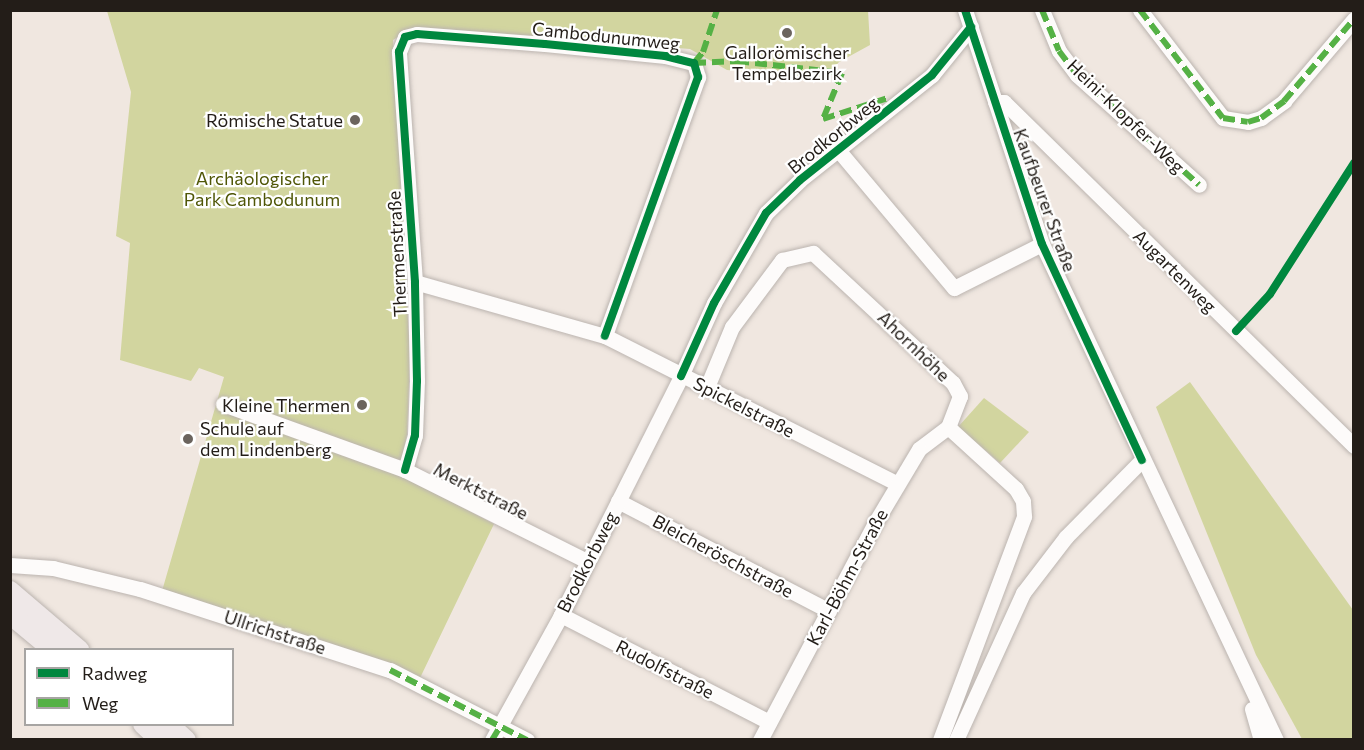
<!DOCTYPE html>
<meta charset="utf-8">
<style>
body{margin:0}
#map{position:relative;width:1364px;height:750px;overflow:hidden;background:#f0e7e0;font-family:Commissioner,sans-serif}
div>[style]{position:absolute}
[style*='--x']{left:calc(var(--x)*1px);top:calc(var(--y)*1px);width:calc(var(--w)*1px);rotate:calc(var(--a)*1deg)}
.green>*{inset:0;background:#d2d59f}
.roads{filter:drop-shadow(0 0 2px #bbb4af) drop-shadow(0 0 2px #bbb4af)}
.minor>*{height:15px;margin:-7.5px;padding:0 7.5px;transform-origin:7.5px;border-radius:7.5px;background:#fdfbfa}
.major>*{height:20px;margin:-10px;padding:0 10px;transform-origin:10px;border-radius:10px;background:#efe8e8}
.quiet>*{height:6px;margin-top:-3px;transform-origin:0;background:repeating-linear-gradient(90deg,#55b145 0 12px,transparent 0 18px)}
.cycleway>*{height:8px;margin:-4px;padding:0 4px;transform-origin:4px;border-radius:4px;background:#00873e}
.dots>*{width:16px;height:16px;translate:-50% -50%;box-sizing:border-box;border:3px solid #fff;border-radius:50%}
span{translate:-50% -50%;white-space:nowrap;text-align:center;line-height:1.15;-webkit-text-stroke:4.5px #fff;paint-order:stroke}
.street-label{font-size:18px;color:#231d18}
.poi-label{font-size:18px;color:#231d18}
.right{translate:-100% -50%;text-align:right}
.left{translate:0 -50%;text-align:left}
.park-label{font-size:18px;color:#4f5606}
.frame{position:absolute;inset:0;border:12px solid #231d18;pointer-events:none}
.legend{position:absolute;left:24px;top:648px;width:210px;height:78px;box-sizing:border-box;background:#fff;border:2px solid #a7a5a3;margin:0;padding:8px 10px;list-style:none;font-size:18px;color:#231d18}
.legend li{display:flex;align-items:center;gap:12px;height:30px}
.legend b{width:30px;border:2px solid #a7a5a3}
</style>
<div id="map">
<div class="green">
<i style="clip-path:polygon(868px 10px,870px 45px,839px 62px,825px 78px,727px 70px,690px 49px,414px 27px,393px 40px,410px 359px,407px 435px,398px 474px,494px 524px,420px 678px,162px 591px,224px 377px,199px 368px,191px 381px,120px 360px,130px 243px,116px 236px,131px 92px,107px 11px)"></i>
<i style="clip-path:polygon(1190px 382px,1353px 610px,1353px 739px,1302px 739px,1256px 655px,1156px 407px)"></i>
<i style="clip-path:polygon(984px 398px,1029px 432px,1000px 463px,958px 427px)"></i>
</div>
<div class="roads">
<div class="minor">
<i style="--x:965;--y:10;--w:246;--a:71.8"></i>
<i style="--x:1042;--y:244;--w:548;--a:64.74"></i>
<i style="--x:1042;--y:10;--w:44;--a:67.5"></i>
<i style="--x:1059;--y:51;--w:30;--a:53"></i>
<i style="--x:1077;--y:75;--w:164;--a:42"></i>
<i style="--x:1140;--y:10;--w:136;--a:52.5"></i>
<i style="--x:1223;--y:118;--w:25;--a:9"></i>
<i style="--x:1248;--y:122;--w:14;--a:-17"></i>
<i style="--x:1261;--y:118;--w:29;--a:-36"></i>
<i style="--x:1284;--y:101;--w:108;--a:-49.5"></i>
<i style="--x:995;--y:102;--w:9;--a:0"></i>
<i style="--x:1004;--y:102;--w:491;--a:44.5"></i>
<i style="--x:839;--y:151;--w:179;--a:50"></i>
<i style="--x:954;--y:288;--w:98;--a:-26.6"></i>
<i style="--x:415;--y:282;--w:198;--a:15.9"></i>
<i style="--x:605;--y:336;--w:328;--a:26.8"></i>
<i style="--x:707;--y:387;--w:65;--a:-67.4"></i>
<i style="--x:732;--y:327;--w:84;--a:-53.3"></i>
<i style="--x:782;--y:260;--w:32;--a:-13"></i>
<i style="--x:813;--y:253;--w:191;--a:42.9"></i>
<i style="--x:953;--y:383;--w:15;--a:62"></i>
<i style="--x:960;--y:396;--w:33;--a:111"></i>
<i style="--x:948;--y:427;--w:36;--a:143"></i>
<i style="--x:919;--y:449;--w:84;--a:120.8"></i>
<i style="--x:876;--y:521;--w:248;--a:117.9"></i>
<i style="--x:223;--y:404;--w:194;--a:19.9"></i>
<i style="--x:405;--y:470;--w:203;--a:26.6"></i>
<i style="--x:405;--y:470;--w:36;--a:-74"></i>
<i style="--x:415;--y:435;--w:54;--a:-87.9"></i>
<i style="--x:417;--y:381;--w:99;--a:-91.2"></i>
<i style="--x:415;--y:282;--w:231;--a:-94"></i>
<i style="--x:399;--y:52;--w:16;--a:-68"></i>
<i style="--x:405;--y:37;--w:12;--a:-14"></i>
<i style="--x:417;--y:34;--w:128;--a:4.5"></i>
<i style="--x:545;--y:44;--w:121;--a:5.7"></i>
<i style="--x:665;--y:56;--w:30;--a:14"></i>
<i style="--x:694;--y:63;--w:15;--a:74"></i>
<i style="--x:698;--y:77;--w:275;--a:109.8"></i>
<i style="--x:618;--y:501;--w:238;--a:27.5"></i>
<i style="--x:10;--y:565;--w:43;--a:4"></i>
<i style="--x:53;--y:568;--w:89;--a:13.6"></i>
<i style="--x:140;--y:589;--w:263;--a:18"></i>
<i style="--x:390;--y:670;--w:154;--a:27.1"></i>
<i style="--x:561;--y:615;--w:234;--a:27.2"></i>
<i style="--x:1252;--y:709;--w:32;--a:74"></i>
<i style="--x:492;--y:740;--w:143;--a:-61.1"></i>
<i style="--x:561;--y:615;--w:267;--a:-63.3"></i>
<i style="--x:681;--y:376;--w:80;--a:-65.7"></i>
<i style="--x:714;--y:303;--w:104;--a:-60"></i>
<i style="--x:766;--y:213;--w:47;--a:-44.1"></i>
<i style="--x:800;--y:180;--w:169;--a:-38.5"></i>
<i style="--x:932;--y:75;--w:62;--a:-50.9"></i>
<i style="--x:940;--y:740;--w:239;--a:-69.4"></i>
<i style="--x:1024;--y:516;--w:15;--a:-94"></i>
<i style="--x:1023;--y:501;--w:14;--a:-120"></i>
<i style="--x:1016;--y:489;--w:92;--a:-137.6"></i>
<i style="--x:956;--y:740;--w:162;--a:-65.5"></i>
<i style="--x:1023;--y:593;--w:71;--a:-52.5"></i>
<i style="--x:1066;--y:537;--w:108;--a:-45.4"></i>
</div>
<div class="major">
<i style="--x:10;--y:591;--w:91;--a:40.5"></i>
<i style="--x:10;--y:614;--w:56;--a:39.9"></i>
<i style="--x:143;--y:724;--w:23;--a:43"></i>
<i style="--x:168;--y:724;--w:24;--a:42"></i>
</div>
</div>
<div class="quiet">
<i style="--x:1042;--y:10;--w:44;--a:67.5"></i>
<i style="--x:1059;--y:51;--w:30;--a:53"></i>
<i style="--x:1077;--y:75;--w:164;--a:42"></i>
<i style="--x:1140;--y:10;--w:136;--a:52.5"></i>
<i style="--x:1223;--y:118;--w:25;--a:9"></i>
<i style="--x:1248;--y:122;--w:14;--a:-17"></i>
<i style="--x:1261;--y:118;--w:29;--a:-36"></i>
<i style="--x:1284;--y:101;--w:108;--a:-49.5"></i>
<i style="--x:694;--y:63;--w:43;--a:-2.7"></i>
<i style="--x:737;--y:61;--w:106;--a:6.5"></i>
<i style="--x:842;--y:73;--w:50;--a:112.4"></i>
<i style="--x:823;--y:119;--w:71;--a:-17.9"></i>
<i style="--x:694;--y:63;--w:14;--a:-51"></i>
<i style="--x:703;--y:52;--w:44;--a:-71.6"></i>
<i style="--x:390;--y:670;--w:154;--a:27.1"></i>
<i style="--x:492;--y:740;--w:17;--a:-59"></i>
</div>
<div class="cycleway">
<i style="--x:965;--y:10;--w:246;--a:71.8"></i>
<i style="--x:1042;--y:244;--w:238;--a:65.2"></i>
<i style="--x:1236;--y:331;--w:50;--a:-47.4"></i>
<i style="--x:1270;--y:294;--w:156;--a:-57.3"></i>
<i style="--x:681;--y:376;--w:80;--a:-65.7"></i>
<i style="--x:714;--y:303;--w:104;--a:-60"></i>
<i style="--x:766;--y:213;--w:47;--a:-44.1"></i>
<i style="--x:800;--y:180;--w:169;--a:-38.5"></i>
<i style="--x:932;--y:75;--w:62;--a:-50.9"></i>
<i style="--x:405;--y:470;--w:36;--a:-74"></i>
<i style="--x:415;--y:435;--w:54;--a:-87.9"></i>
<i style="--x:417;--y:381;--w:99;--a:-91.2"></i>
<i style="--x:415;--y:282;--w:231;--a:-94"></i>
<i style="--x:399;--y:52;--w:16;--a:-68"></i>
<i style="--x:405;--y:37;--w:12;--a:-14"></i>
<i style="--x:417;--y:34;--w:128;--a:4.5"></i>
<i style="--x:545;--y:44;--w:121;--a:5.7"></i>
<i style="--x:665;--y:56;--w:30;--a:14"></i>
<i style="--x:694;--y:63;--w:15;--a:74"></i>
<i style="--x:698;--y:77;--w:275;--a:109.8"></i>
</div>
<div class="dots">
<i style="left:787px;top:33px;background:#6b645e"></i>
<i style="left:355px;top:120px;background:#6b645e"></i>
<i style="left:362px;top:405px;background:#6b645e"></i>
<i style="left:188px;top:439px;background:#6b645e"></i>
</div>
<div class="street-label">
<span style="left:606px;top:36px;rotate:6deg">Cambodunumweg</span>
<span style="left:1126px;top:116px;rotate:44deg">Heini-Klopfer-Weg</span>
<span style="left:833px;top:135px;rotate:-39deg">Brodkorbweg</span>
<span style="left:1045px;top:200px;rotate:70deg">Kaufbeurer Straße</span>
<span style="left:397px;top:254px;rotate:-93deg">Thermenstraße</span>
<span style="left:1175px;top:271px;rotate:45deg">Augartenweg</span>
<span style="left:914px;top:346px;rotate:44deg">Ahornhöhe</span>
<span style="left:744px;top:407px;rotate:27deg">Spickelstraße</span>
<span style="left:481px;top:491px;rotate:27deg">Merktstraße</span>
<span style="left:723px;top:556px;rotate:28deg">Bleicheröschstraße</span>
<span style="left:587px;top:562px;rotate:-63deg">Brodkorbweg</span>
<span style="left:847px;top:577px;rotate:-62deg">Karl-Böhm-Straße</span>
<span style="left:275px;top:632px;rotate:18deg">Ullrichstraße</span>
<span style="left:665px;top:669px;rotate:27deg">Rudolfstraße</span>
</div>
<div class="poi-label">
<span style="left:787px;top:63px">Gallorömischer<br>Tempelbezirk</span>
<span class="right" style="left:343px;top:120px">Römische Statue</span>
<span class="right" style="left:350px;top:405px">Kleine Thermen</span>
<span class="left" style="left:200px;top:439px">Schule auf<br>dem Lindenberg</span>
</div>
<div class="park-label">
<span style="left:262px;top:189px">Archäologischer<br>Park Cambodunum</span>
</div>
<div class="frame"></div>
<ul class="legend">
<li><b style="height:8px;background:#00873e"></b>Radweg</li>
<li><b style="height:8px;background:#55b145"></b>Weg</li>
</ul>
</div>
